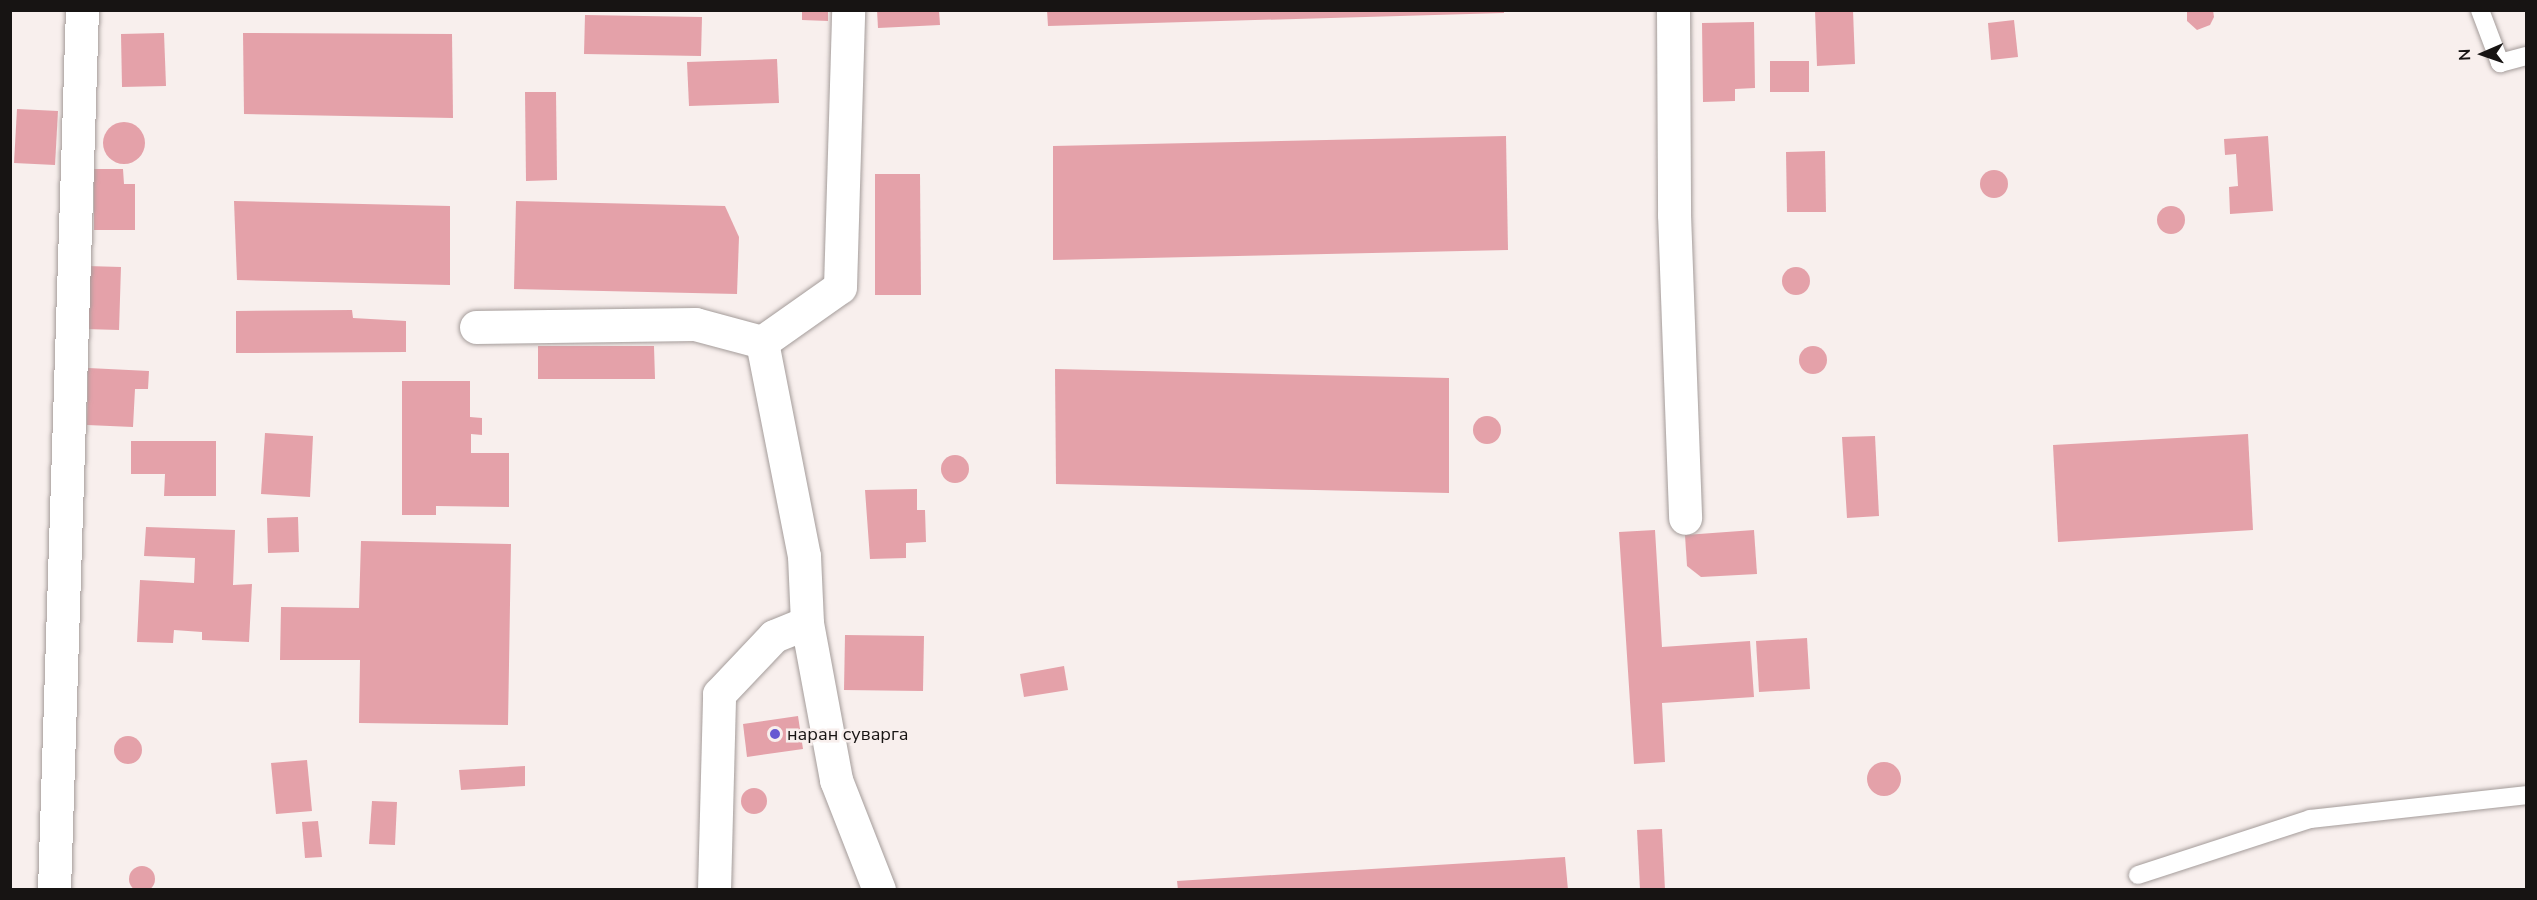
<!DOCTYPE html>
<meta charset="utf-8">
<style>
body{margin:0}
#map{position:relative;width:2537px;height:900px;overflow:hidden;background:#f8efed;font-family:"Nunito Sans",sans-serif}
div>[style]{position:absolute}
[style*='--x']{left:calc(var(--x)*1px);top:calc(var(--y)*1px);width:calc(var(--w)*1px);rotate:calc(var(--a)*1deg)}
.building>*{inset:0;background:#e4a1a9}
.round{border-radius:50%}
.roads{filter:drop-shadow(0 0 2px #a49c9a) drop-shadow(0 0 2px #a49c9a)}
.service>*{height:18px;margin:-9px;padding:0 9px;transform-origin:9px;border-radius:9px;background:#fff}
.minor>*{height:33px;margin:-16.5px;padding:0 16.5px;transform-origin:16.5px;border-radius:16.5px;background:#fff}
.dots>*{width:16px;height:16px;translate:-50% -50%;box-sizing:border-box;border:3px solid #f8efed;border-radius:50%}
span{translate:-50% -50%;white-space:nowrap;text-align:center;line-height:1.15;-webkit-text-stroke:5px #f8efed;paint-order:stroke}
.poi-label{font-size:18px;color:#171413}
.left{translate:0 -50%;text-align:left}
.frame{position:absolute;inset:0;border:12px solid #171413;pointer-events:none}
.north{position:absolute;left:2453px;top:24px;width:60px;height:60px;-webkit-text-stroke:4px #f8efed;paint-order:stroke;rotate:268deg;font-size:16px;font-weight:700;line-height:24px;text-align:center;color:#171413}
.north::after{content:'';display:block;margin:auto;width:21px;height:27px;background:#171413;clip-path:polygon(50% 0,100% 100%,50% 72%,0 100%)}
</style>
<div id="map">
<div class="building">
<i style="clip-path:polygon(802px 10px,828px 10px,828px 21px,802px 20px)"></i>
<i style="clip-path:polygon(877px 10px,939px 10px,940px 25px,878px 28px)"></i>
<i style="clip-path:polygon(1047px 10px,1504px 10px,1504px 13px,1048px 26px)"></i>
<i style="clip-path:polygon(1815px 10px,1853px 10px,1855px 64px,1817px 66px)"></i>
<i style="clip-path:polygon(2187px 10px,2213px 10px,2214px 17px,2210px 25px,2197px 30px,2187px 21px)"></i>
<i style="clip-path:polygon(585px 15px,702px 17px,701px 56px,584px 54px)"></i>
<i style="clip-path:polygon(2014px 20px,2018px 57px,1991px 60px,1988px 23px)"></i>
<i style="clip-path:polygon(1754px 22px,1755px 88px,1735px 89px,1735px 101px,1703px 102px,1702px 23px)"></i>
<i style="clip-path:polygon(164px 33px,166px 86px,122px 87px,121px 34px)"></i>
<i style="clip-path:polygon(243px 33px,452px 34px,453px 118px,244px 114px)"></i>
<i style="clip-path:polygon(777px 59px,779px 103px,689px 106px,687px 62px)"></i>
<i style="clip-path:polygon(1770px 61px,1809px 61px,1809px 92px,1770px 92px)"></i>
<i style="clip-path:polygon(525px 92px,556px 92px,557px 180px,526px 181px)"></i>
<i style="clip-path:polygon(17px 109px,58px 111px,55px 165px,14px 163px)"></i>
<i class="round" style="left:103px;top:122px;width:42px;height:42px"></i>
<i style="clip-path:polygon(1506px 136px,1508px 250px,1053px 260px,1053px 146px)"></i>
<i style="clip-path:polygon(2268px 136px,2273px 211px,2230px 214px,2229px 187px,2238px 186px,2236px 154px,2225px 155px,2224px 139px)"></i>
<i style="clip-path:polygon(1825px 151px,1826px 212px,1787px 212px,1786px 152px)"></i>
<i style="clip-path:polygon(94px 169px,123px 169px,124px 184px,135px 184px,135px 230px,94px 230px)"></i>
<i class="round" style="left:1980px;top:170px;width:28px;height:28px"></i>
<i style="clip-path:polygon(875px 174px,920px 174px,921px 295px,875px 295px)"></i>
<i style="clip-path:polygon(234px 201px,450px 206px,450px 285px,237px 280px)"></i>
<i style="clip-path:polygon(516px 201px,725px 206px,739px 237px,737px 294px,514px 289px)"></i>
<i class="round" style="left:2157px;top:206px;width:28px;height:28px"></i>
<i style="clip-path:polygon(87px 266px,121px 267px,119px 330px,85px 329px)"></i>
<i class="round" style="left:1782px;top:267px;width:28px;height:28px"></i>
<i style="clip-path:polygon(352px 310px,353px 318px,406px 321px,406px 352px,236px 353px,236px 311px)"></i>
<i style="clip-path:polygon(538px 346px,654px 346px,655px 379px,538px 379px)"></i>
<i class="round" style="left:1799px;top:346px;width:28px;height:28px"></i>
<i style="clip-path:polygon(88px 368px,149px 371px,148px 389px,135px 389px,133px 427px,87px 425px)"></i>
<i style="clip-path:polygon(1055px 369px,1449px 378px,1449px 493px,1056px 484px)"></i>
<i style="clip-path:polygon(402px 381px,470px 381px,470px 417px,482px 418px,482px 435px,471px 434px,471px 453px,509px 453px,509px 507px,436px 506px,436px 515px,402px 515px)"></i>
<i class="round" style="left:1473px;top:416px;width:28px;height:28px"></i>
<i style="clip-path:polygon(265px 433px,313px 436px,310px 497px,261px 494px)"></i>
<i style="clip-path:polygon(2248px 434px,2253px 530px,2058px 542px,2053px 445px)"></i>
<i style="clip-path:polygon(1875px 436px,1879px 516px,1847px 518px,1842px 437px)"></i>
<i style="clip-path:polygon(131px 441px,216px 441px,216px 496px,164px 496px,165px 474px,131px 474px)"></i>
<i class="round" style="left:941px;top:455px;width:28px;height:28px"></i>
<i style="clip-path:polygon(917px 489px,917px 510px,925px 510px,926px 542px,906px 543px,906px 558px,870px 559px,865px 490px)"></i>
<i style="clip-path:polygon(298px 517px,299px 552px,268px 553px,267px 518px)"></i>
<i style="clip-path:polygon(146px 527px,235px 530px,233px 585px,252px 584px,249px 642px,202px 640px,202px 632px,174px 630px,173px 643px,137px 642px,140px 580px,194px 583px,195px 558px,144px 556px)"></i>
<i style="clip-path:polygon(1655px 530px,1662px 647px,1750px 641px,1754px 697px,1662px 703px,1665px 762px,1634px 764px,1619px 532px)"></i>
<i style="clip-path:polygon(1754px 530px,1757px 574px,1701px 577px,1687px 566px,1685px 535px)"></i>
<i style="clip-path:polygon(361px 541px,511px 544px,508px 725px,359px 723px,360px 660px,280px 660px,281px 607px,359px 608px)"></i>
<i style="clip-path:polygon(845px 635px,924px 636px,923px 691px,844px 690px)"></i>
<i style="clip-path:polygon(1807px 638px,1810px 689px,1759px 692px,1756px 641px)"></i>
<i style="clip-path:polygon(1064px 666px,1068px 690px,1024px 697px,1020px 674px)"></i>
<i style="clip-path:polygon(798px 716px,803px 749px,747px 757px,743px 724px)"></i>
<i class="round" style="left:114px;top:736px;width:28px;height:28px"></i>
<i style="clip-path:polygon(307px 760px,312px 811px,276px 814px,271px 763px)"></i>
<i class="round" style="left:1867px;top:762px;width:34px;height:34px"></i>
<i style="clip-path:polygon(525px 766px,525px 786px,461px 790px,459px 770px)"></i>
<i class="round" style="left:741px;top:788px;width:26px;height:26px"></i>
<i style="clip-path:polygon(372px 801px,397px 802px,395px 845px,369px 844px)"></i>
<i style="clip-path:polygon(318px 821px,322px 857px,305px 858px,302px 822px)"></i>
<i style="clip-path:polygon(1662px 829px,1665px 890px,1640px 890px,1637px 830px)"></i>
<i style="clip-path:polygon(1565px 857px,1568px 890px,1178px 890px,1177px 881px)"></i>
<i class="round" style="left:129px;top:866px;width:26px;height:26px"></i>
</div>
<div class="roads">
<div class="service">
<i style="--x:2480;--y:10;--w:57;--a:69.3"></i>
<i style="--x:2500;--y:63;--w:27;--a:-15"></i>
<i style="--x:2138;--y:875;--w:181;--a:-18"></i>
<i style="--x:2310;--y:819;--w:217;--a:-6.3"></i>
</div>
<div class="minor">
<i style="--x:1673;--y:10;--w:204;--a:89.7"></i>
<i style="--x:1674;--y:214;--w:304;--a:87.9"></i>
<i style="--x:476;--y:327;--w:219;--a:-0.8"></i>
<i style="--x:695;--y:324;--w:69;--a:15"></i>
<i style="--x:762;--y:342;--w:218;--a:78.9"></i>
<i style="--x:804;--y:556;--w:67;--a:87.4"></i>
<i style="--x:807;--y:623;--w:160;--a:79.5"></i>
<i style="--x:836;--y:780;--w:118;--a:68.6"></i>
<i style="--x:762;--y:342;--w:95;--a:-35.2"></i>
<i style="--x:840;--y:287;--w:277;--a:-88.3"></i>
<i style="--x:54;--y:890;--w:880;--a:-88.18"></i>
<i style="--x:714;--y:890;--w:196;--a:-88.5"></i>
<i style="--x:719;--y:694;--w:80;--a:-46.5"></i>
<i style="--x:774;--y:636;--w:35;--a:-22"></i>
</div>
</div>
<div class="dots">
<i style="left:775px;top:734px;background:#6759d2"></i>
</div>
<div class="poi-label">
<span class="left" style="left:787px;top:734px">наран суварга</span>
</div>
<div class="frame"></div>
<div class="north">N</div>
</div>
